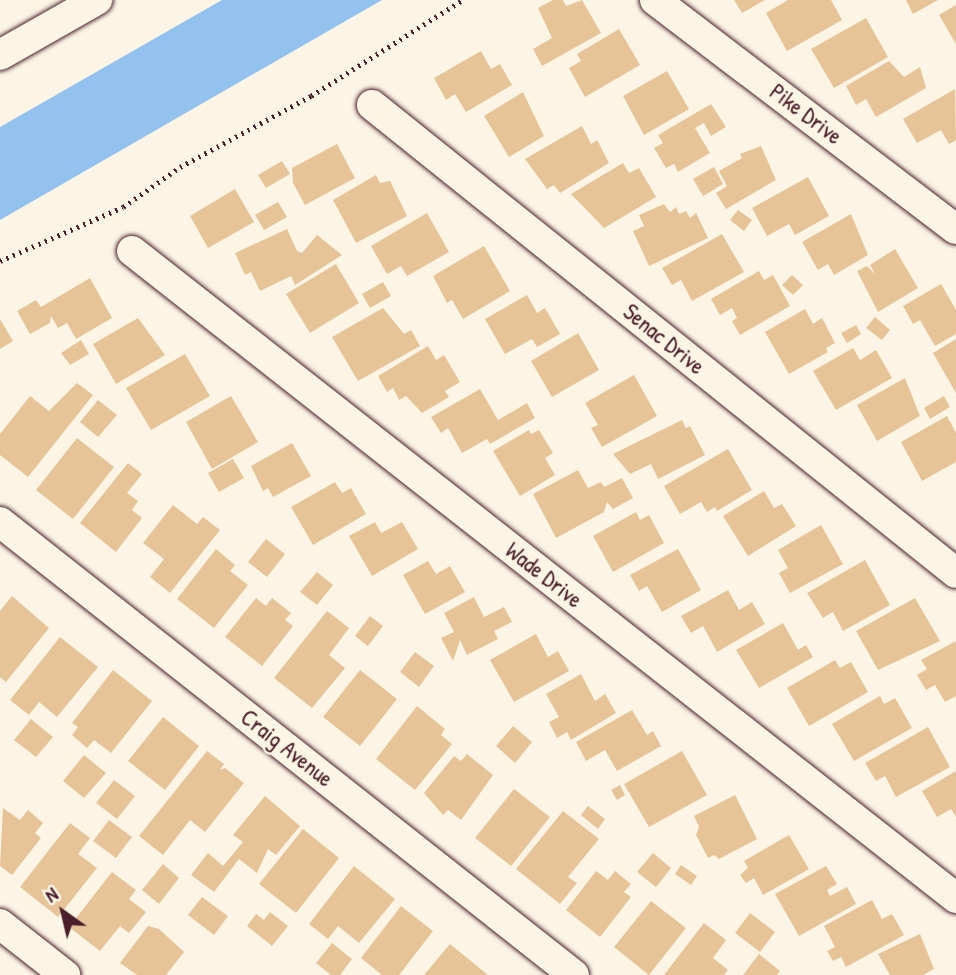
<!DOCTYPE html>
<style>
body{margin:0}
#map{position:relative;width:956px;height:975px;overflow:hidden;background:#fcf5e5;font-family:"Patrick Hand",sans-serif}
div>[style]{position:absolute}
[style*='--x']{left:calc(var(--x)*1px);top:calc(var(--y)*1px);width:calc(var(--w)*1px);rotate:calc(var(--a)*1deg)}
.water>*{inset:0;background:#94c2ef}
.building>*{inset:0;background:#e6c498}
.path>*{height:4.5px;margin-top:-2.25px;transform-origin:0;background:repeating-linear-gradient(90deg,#4a1f2b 0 2px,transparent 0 7px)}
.roads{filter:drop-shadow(0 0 2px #4a1f2b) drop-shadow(0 0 2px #4a1f2b)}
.minor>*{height:30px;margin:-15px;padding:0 15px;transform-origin:15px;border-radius:15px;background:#fcf5e5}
span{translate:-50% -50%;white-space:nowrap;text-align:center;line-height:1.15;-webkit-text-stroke:5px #fcf5e5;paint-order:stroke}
.street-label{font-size:23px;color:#4a1f2b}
.north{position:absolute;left:28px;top:877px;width:70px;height:70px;-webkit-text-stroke:5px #fcf5e5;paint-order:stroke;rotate:326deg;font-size:19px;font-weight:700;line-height:28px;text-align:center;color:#4a1f2b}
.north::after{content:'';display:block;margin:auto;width:24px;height:32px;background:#4a1f2b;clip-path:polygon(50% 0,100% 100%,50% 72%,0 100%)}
</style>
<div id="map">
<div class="water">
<i style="clip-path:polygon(222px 0,382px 0,0 220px,0 127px)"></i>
</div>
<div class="building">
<i style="clip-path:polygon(553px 0,563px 0,566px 6px,582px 0,601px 33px,542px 66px,533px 49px,552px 38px,538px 8px)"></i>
<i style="clip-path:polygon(734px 0,765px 0,742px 13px)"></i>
<i style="clip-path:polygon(788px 0,831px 0,842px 20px,787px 51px,766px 13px)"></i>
<i style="clip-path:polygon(906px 0,938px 0,913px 14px)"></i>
<i style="clip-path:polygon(956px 5px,956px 44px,939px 15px)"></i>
<i style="clip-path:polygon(866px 18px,888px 57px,834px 88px,811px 49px)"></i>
<i style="clip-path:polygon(619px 29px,640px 65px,585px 97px,569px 68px,581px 61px,577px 54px)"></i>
<i style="clip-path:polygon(481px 51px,491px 69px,500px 64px,512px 85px,466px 112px,455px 94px,446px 100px,434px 78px)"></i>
<i style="clip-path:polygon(889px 61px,904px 77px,920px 67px,926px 88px,876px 117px,866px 99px,856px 105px,846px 86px)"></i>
<i style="clip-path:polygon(667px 71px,689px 109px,644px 135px,623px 96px)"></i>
<i style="clip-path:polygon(955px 89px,956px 140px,949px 144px,941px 130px,917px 143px,903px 119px)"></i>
<i style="clip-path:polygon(523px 92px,544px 136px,509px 157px,484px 116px)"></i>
<i style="clip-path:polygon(711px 104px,726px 127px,711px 136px,704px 123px,695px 128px,710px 153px,678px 172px,674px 164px,666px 168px,654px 148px,663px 143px,658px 135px)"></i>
<i style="clip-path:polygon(582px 126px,591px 144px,597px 140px,609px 163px,560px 193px,554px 185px,547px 189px,525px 159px)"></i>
<i style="clip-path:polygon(337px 144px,355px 178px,305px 205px,293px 183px,292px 168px)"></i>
<i style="clip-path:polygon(761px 146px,776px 180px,726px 209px,716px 193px,727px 186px,719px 171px,742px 158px,740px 154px)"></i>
<i style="clip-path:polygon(282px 161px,290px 174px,266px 188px,258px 175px)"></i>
<i style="clip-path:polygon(623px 163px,629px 173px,639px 168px,656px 197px,604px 228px,571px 194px)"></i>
<i style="clip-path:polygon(714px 167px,723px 184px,703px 196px,693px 179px)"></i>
<i style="clip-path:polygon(376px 175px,380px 183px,390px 181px,407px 216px,356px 243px,333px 200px)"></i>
<i style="clip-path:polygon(808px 177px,829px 216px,795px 235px,789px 224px,767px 236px,752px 208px)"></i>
<i style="clip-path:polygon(235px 189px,254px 222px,208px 248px,190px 216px)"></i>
<i style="clip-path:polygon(278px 202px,287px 217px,264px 230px,255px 215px)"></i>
<i style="clip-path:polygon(664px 204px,670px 212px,676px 207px,679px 214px,686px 211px,690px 218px,696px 213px,708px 238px,649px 266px,633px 231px,644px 226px,639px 215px)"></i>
<i style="clip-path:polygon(738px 210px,752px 220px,744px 231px,730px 220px)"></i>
<i style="clip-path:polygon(427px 213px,449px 252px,407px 276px,401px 266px,387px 274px,371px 246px)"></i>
<i style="clip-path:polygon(851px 214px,868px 255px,834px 275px,828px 264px,818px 270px,802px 242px)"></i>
<i style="clip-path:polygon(287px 229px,297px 251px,302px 253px,317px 235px,342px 255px,295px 285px,291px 276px,260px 291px,251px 272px,245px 275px,235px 253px)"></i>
<i style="clip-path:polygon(722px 234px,744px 272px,692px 301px,681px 280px,672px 285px,662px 268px)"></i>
<i style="clip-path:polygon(484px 246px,510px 291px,463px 319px,452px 300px,447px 303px,433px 276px)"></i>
<i style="clip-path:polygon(895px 249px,918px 288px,878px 312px,857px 271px,867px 266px,875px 274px,870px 265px)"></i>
<i style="clip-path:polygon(336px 264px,359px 303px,310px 333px,286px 294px)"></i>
<i style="clip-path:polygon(759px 271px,764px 280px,773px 275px,790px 306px,740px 335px,732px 321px,737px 318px,732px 308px,720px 315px,711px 299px)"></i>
<i style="clip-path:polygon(792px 275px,803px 285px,793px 295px,782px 285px)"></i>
<i style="clip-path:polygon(90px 278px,112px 318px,76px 339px,67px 323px,58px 328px,51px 316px,50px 323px,30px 334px,17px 311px,36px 300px,41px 307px)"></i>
<i style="clip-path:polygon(383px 282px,391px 296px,370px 308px,362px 294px)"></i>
<i style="clip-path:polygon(941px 284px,956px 310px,956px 334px,935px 346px,920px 320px,913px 324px,903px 306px)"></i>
<i style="clip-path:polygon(527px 295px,537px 313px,545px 308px,560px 334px,537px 347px,532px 339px,505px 354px,485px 319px)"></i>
<i style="clip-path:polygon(383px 308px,404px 334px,411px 330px,420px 346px,358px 381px,332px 337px)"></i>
<i style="clip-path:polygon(805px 309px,813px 324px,822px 318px,835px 343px,826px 348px,828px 352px,789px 374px,765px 332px)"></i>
<i style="clip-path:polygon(875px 317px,890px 330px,882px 340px,866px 328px)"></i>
<i style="clip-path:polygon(138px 318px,165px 355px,116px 384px,93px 344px)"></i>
<i style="clip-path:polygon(0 319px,13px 341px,0 349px)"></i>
<i style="clip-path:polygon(856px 325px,861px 334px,847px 343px,841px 333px)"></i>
<i style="clip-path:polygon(578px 333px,599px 370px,552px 397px,531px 361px)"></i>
<i style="clip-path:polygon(956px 339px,956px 393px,933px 353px)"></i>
<i style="clip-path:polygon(81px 340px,89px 354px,70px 365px,61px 353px)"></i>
<i style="clip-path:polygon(428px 346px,436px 360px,444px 355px,460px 382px,445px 391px,449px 397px,422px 413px,406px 396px,399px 400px,393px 388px,387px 392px,378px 376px)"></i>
<i style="clip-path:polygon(853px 348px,860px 360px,876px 350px,892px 378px,836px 410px,813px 371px)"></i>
<i style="clip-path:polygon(185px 354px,210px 396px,151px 430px,126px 388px)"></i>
<i style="clip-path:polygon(634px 375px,657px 416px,602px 447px,591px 428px,598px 425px,585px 403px)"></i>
<i style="clip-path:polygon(905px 378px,920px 416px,877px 441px,857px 405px)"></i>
<i style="clip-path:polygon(77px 383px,93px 395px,28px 477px,0 455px,0 434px,30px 396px,49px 411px)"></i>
<i style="clip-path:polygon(480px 389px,498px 420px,527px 403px,535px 418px,490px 444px,487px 439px,462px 453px,448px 428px,441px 433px,431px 417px)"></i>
<i style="clip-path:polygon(231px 396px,258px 442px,212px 469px,186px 422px)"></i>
<i style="clip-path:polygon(944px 396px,950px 407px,930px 419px,924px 408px)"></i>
<i style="clip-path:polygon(98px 400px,117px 415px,98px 437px,80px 422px)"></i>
<i style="clip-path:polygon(947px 416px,956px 433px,956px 462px,922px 481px,901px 442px)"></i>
<i style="clip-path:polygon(682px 420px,686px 428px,690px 426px,705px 455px,658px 479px,651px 464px,630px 474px,613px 454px)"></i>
<i style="clip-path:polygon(529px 430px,531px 434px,539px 430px,553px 453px,545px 458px,555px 475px,520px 496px,493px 451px)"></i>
<i style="clip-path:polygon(77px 438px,114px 467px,73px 519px,36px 490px)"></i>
<i style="clip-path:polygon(292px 443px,311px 476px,273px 497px,268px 488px,263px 491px,251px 466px)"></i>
<i style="clip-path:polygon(728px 449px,752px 490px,717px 511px,715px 507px,707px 512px,701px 502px,680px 514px,664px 486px)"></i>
<i style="clip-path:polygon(233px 459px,244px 478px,219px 492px,208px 473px)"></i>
<i style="clip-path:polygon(128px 463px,142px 474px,127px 493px,138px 501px,132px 510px,142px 518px,116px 552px,80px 523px)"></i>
<i style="clip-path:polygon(578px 470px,588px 488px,601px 482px,604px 487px,622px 478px,633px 498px,613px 509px,607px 502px,604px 512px,556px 538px,533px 494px)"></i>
<i style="clip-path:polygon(335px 482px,342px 493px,351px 488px,366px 514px,313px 545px,291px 507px)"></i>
<i style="clip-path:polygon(764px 491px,774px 508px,782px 504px,796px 526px,748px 556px,723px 516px)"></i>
<i style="clip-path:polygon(173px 505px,197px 524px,203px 517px,220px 530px,170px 593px,150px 577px,164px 559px,143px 543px)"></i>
<i style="clip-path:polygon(636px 512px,640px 520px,649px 515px,664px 543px,613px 572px,593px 536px)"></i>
<i style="clip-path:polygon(375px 522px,381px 533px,402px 522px,418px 549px,372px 576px,349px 536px)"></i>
<i style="clip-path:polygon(821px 525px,843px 564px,790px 593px,779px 573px,788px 568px,778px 550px)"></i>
<i style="clip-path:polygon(266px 539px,285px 554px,267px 577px,248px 562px)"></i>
<i style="clip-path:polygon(216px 549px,235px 565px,230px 571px,248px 585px,214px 628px,177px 599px)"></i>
<i style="clip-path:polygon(678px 549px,701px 590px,662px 612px,647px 586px,639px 591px,630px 575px)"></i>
<i style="clip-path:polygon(865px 560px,890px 605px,843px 631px,833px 612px,823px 618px,807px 593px)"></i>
<i style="clip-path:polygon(428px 561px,436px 574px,450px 566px,465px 592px,425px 614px,403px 575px)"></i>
<i style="clip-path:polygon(317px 572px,333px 585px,317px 605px,300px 592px)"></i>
<i style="clip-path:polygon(728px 590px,739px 610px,752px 602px,765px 624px,717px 652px,703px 626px,691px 633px,681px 616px)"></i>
<i style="clip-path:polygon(12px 596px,49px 628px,6px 682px,0 677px,0 611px)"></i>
<i style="clip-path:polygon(474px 597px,484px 617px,504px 607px,512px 622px,494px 631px,498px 639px,467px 655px,460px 640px,453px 661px,441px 638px,454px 632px,444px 613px)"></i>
<i style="clip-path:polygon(256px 598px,266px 606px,272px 598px,291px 613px,285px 620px,293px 626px,262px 666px,225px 637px)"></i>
<i style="clip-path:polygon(915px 598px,940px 641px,878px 670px,856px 631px)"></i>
<i style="clip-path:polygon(327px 611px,349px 628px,329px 655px,345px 668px,312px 708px,274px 678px)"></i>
<i style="clip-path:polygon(370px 616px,383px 626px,368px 646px,355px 636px)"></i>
<i style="clip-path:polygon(783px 623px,798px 650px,806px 645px,813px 657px,759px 688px,736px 650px)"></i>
<i style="clip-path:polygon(536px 634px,548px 657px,558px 651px,569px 671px,514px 702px,490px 660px)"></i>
<i style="clip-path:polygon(60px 637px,98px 667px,57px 717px,39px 702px,29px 715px,10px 700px)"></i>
<i style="clip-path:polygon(956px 641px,956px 696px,945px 702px,935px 685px,926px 690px,917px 675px,927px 669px,921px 660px)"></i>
<i style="clip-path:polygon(415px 652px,434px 666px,419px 687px,400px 672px)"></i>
<i style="clip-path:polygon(835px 660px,840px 668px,851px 662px,868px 692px,809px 726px,787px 688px)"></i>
<i style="clip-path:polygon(113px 670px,152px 701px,111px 753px,94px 740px,87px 748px,72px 735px,78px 727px,72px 723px)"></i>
<i style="clip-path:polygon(360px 670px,397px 699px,360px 746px,323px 717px)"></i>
<i style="clip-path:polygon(581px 674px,595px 701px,605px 694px,616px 713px,571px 740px,567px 732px,557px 738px,549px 722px,559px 717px,546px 694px)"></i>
<i style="clip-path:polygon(880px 696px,884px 704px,895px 698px,912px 728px,854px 761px,832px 724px)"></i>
<i style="clip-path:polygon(417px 706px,445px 729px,441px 735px,452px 744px,415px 790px,376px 759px)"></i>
<i style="clip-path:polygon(632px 710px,647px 735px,653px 731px,661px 746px,617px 771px,605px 750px,586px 761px,576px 742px)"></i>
<i style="clip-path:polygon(163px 717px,199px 746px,165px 790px,128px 761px)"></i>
<i style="clip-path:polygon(31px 719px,53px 737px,36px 757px,14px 740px)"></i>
<i style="clip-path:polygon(513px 726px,532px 742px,515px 763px,496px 746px)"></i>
<i style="clip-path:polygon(928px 727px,950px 767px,896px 797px,885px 776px,876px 781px,865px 763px)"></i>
<i style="clip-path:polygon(207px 751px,224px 764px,220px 770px,225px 768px,244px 783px,205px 832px,190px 820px,163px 855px,139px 836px)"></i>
<i style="clip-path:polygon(682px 751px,707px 795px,649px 827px,624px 784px)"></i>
<i style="clip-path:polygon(467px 754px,493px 775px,461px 820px,448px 810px,443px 815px,424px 793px,454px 756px,461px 761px)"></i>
<i style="clip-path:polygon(84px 755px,106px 773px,84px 798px,63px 781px)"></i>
<i style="clip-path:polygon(956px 771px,956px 817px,951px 809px,937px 817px,922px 791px)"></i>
<i style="clip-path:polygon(114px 780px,135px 796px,117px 819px,96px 803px)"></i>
<i style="clip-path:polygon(620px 785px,625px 795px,617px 800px,611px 790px)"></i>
<i style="clip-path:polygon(514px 789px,550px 817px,511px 866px,475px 838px)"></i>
<i style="clip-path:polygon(735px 795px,757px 839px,719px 859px,714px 855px,708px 858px,696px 835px,699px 827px,694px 816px)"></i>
<i style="clip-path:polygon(265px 796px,300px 826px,276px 855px,268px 849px,257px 873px,239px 859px,214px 892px,191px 875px,208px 853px,223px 866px,243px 842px,233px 835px)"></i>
<i style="clip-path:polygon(588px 806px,605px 819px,598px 829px,581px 815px)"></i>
<i style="clip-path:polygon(3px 808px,20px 820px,28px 810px,43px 823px,35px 833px,41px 838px,12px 875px,0 866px)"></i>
<i style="clip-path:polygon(563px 811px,599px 839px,568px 877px,577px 883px,560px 904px,516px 869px)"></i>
<i style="clip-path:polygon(109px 820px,132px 837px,116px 858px,93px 841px)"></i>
<i style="clip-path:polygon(70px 823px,90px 838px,78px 854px,97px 868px,58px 917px,20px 887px)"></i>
<i style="clip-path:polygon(303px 829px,339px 858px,296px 913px,259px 884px)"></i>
<i style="clip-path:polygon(789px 835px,809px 869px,763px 895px,754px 878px,746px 883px,740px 875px,748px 868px,744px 861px)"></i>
<i style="clip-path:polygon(653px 853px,671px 868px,656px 887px,637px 872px)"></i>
<i style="clip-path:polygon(163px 864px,179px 878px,159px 904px,142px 890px)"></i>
<i style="clip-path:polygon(681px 865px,697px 876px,691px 885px,675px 874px)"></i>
<i style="clip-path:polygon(354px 866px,395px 899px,359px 943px,338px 926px,328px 939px,309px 924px)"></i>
<i style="clip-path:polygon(826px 866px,837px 884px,827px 890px,830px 896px,847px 887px,856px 904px,799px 936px,775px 894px)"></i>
<i style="clip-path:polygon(596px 871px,608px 880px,615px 871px,631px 884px,624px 892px,631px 897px,600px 937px,566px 910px)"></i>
<i style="clip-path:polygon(112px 872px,136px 890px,129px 899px,146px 912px,129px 933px,120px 926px,100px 951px,69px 927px)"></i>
<i style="clip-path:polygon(202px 897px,228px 916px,214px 935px,188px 915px)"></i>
<i style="clip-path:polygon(872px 900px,882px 919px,892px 914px,904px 935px,846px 967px,841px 957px,833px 961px,827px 951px,835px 947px,824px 926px)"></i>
<i style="clip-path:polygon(651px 901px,686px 928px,649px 975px,614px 947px)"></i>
<i style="clip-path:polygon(401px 906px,433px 931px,399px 975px,382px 975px,361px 958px)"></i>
<i style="clip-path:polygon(270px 912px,288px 926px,272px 946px,247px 926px,256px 914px,264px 920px)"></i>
<i style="clip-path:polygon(750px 913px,775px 932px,760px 952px,735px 933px)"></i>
<i style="clip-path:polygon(704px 923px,726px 940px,713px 958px,728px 970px,724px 975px,664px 975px)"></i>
<i style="clip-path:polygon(148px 926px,159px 929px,184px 952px,166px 975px,137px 975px,120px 963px)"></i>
<i style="clip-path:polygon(920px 934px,934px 969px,923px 975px,890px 975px,878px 954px)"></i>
<i style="clip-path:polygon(332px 943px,352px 959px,340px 975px,331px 975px,316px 963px)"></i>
<i style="clip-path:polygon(450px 944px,488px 975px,424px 975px)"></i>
<i style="clip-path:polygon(759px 954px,780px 971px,777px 975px,743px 975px)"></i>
</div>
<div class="path">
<i style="--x:0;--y:261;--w:134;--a:-23.7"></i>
<i style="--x:123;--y:207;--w:70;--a:-35.1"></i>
<i style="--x:180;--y:167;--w:149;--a:-28.5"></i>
<i style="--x:311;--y:96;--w:179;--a:-32.4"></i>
</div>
<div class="roads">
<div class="minor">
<i style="--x:655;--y:0;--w:378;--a:37.3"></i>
<i style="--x:0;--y:55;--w:112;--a:-29.6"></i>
<i style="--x:372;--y:105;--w:748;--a:38.71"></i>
<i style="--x:132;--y:251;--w:1048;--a:38.14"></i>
<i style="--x:0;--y:522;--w:731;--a:38.28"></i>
<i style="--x:0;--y:924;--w:83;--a:38.1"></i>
</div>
</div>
<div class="street-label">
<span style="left:806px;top:114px;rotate:37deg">Pike Drive</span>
<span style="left:664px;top:339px;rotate:39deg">Senac Drive</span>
<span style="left:544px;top:575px;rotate:38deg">Wade Drive</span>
<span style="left:287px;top:748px;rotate:38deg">Craig Avenue</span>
</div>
<div class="north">N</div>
</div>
